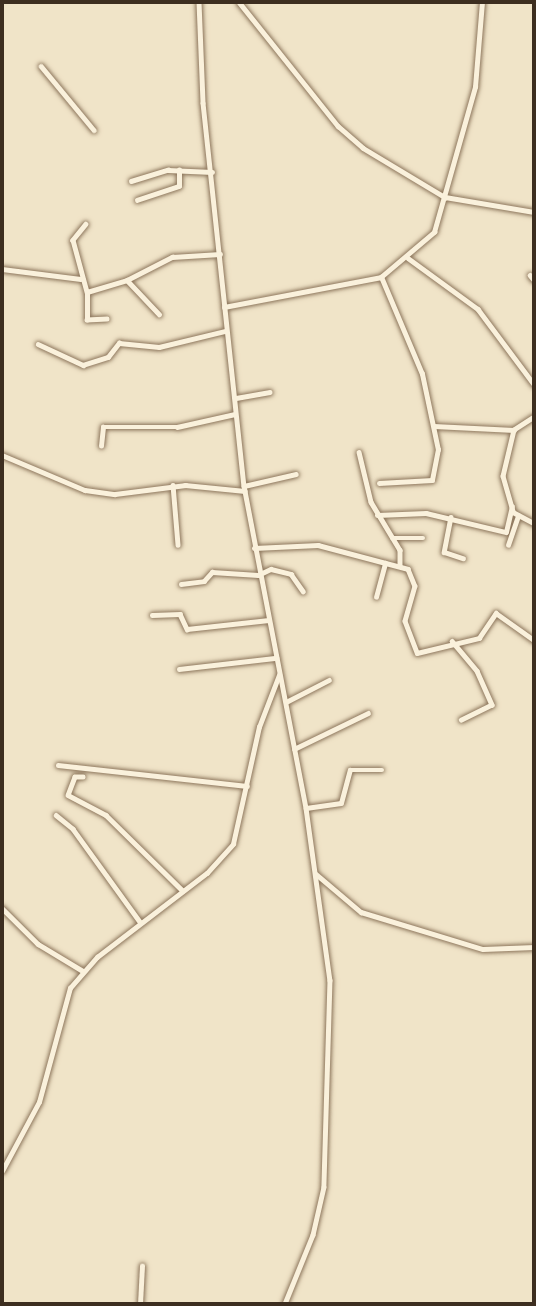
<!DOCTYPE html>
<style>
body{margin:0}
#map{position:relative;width:536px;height:1306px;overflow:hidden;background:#f0e4c8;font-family:Georgia,serif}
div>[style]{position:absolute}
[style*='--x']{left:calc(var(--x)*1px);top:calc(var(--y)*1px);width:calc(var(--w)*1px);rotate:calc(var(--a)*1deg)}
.roads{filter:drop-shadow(0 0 2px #8d765c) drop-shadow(0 0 2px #8d765c)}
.minor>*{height:4.5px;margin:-2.25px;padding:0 2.25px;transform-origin:2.25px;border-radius:2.25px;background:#faf1dc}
span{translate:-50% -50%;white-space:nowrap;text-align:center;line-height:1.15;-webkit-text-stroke:5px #f7eed8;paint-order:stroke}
.frame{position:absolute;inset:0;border:4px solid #3d2e20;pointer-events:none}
</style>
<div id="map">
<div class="roads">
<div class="minor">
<i style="--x:199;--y:2;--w:101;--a:87.7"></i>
<i style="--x:203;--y:103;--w:385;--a:83.9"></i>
<i style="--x:244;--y:486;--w:328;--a:79.1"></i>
<i style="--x:306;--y:808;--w:174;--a:82.1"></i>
<i style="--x:330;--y:980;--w:207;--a:91.7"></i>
<i style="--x:324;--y:1187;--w:49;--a:102.9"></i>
<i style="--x:313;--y:1235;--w:74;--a:112.1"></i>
<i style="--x:239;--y:2;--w:159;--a:51.4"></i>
<i style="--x:338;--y:126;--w:33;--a:41"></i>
<i style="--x:363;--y:148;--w:96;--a:30.9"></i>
<i style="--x:445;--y:197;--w:90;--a:9.6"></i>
<i style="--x:41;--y:66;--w:83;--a:50.4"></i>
<i style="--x:131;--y:181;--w:39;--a:-17"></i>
<i style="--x:168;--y:170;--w:44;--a:2.6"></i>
<i style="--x:137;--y:200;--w:44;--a:-18.4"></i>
<i style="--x:179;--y:186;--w:16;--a:-90"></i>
<i style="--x:86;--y:224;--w:21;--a:129"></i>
<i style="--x:73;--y:240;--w:54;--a:74.9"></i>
<i style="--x:408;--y:258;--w:87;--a:36.1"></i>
<i style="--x:478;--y:309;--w:94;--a:53.3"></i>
<i style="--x:2;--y:269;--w:79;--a:7.3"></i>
<i style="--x:530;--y:275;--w:6;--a:51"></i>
<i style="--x:127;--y:280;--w:47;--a:46.7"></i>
<i style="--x:224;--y:307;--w:160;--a:-10.8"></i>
<i style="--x:381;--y:277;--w:70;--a:-40.3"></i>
<i style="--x:434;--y:232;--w:151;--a:-74.2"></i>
<i style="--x:475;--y:87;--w:85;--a:-85.3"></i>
<i style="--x:107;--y:319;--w:20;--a:177"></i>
<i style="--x:87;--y:320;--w:28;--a:-90"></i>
<i style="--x:87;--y:292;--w:42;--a:-16.7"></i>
<i style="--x:127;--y:280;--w:51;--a:-27.1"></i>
<i style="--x:172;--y:257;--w:48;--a:-3.6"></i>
<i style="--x:38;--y:344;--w:50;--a:25"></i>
<i style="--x:83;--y:365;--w:26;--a:-18"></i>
<i style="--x:108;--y:357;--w:18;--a:-52"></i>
<i style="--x:119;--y:343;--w:40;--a:5.7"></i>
<i style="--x:159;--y:347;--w:68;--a:-13.6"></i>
<i style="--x:236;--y:398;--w:34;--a:-10"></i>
<i style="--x:534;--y:417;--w:24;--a:147"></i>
<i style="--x:514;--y:430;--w:47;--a:103.4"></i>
<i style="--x:503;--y:476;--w:37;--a:74"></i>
<i style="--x:513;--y:512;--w:24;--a:28"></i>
<i style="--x:434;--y:426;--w:80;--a:2.9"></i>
<i style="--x:101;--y:446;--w:19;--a:-84"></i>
<i style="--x:103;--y:427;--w:74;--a:0"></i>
<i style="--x:177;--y:427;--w:59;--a:-12.6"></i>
<i style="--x:359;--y:452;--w:51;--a:76.5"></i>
<i style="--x:371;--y:502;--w:56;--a:58.9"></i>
<i style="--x:400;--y:550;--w:16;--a:90"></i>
<i style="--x:2;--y:455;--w:90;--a:22.9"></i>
<i style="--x:85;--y:490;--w:30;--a:8"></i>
<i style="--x:115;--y:494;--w:71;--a:-7.3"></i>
<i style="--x:185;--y:485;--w:60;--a:5.7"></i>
<i style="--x:379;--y:483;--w:53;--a:-3.2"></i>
<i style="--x:432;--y:480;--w:31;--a:-79"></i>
<i style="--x:438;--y:450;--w:78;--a:-101.9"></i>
<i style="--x:422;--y:374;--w:105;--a:-112.9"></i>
<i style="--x:173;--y:485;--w:60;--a:85.2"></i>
<i style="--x:244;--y:486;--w:53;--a:-13"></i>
<i style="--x:377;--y:515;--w:49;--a:-2.3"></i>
<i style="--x:426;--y:513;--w:82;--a:13.4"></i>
<i style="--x:506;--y:532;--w:26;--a:-77"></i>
<i style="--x:451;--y:517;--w:36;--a:101"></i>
<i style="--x:444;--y:552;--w:20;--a:18"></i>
<i style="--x:392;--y:538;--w:31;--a:0"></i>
<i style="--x:508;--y:545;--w:31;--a:-71"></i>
<i style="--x:254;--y:548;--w:64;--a:-2.7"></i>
<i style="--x:318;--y:545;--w:93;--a:14.9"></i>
<i style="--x:408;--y:569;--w:18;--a:68"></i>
<i style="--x:415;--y:586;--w:36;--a:106"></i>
<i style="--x:405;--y:621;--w:34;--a:69"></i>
<i style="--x:417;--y:653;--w:64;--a:-13.6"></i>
<i style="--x:479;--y:638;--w:30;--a:-56"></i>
<i style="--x:496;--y:613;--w:47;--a:35.4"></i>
<i style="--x:181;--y:584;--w:23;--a:-7"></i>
<i style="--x:204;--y:581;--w:12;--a:-48"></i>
<i style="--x:212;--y:572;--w:46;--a:3.7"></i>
<i style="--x:258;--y:575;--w:14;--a:-25"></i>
<i style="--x:271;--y:569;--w:21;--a:14"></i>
<i style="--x:291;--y:574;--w:21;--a:55"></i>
<i style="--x:376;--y:597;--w:35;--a:-75"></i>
<i style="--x:152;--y:615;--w:28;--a:-2"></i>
<i style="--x:180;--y:614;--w:17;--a:65"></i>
<i style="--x:187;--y:629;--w:82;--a:-6.3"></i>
<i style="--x:452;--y:641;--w:39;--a:50"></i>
<i style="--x:477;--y:671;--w:37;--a:66"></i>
<i style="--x:492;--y:705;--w:34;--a:154"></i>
<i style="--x:179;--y:669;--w:98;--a:-6.5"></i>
<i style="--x:286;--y:702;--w:48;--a:-27.1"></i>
<i style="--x:294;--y:749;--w:82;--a:-25.9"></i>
<i style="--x:58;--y:765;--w:190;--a:6.3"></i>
<i style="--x:83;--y:777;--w:8;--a:180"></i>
<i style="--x:75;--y:777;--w:19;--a:111"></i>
<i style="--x:68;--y:795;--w:43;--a:27.8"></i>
<i style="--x:106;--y:815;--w:108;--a:44.6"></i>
<i style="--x:306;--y:808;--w:35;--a:-8"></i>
<i style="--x:341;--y:803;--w:34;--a:-75"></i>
<i style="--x:350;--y:770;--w:32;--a:0"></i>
<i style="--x:56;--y:815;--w:22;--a:39"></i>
<i style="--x:73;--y:829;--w:115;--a:54.2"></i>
<i style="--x:316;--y:874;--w:59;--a:40.2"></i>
<i style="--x:361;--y:912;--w:127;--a:16.9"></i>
<i style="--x:483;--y:949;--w:51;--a:-2.2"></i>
<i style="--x:2;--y:908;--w:51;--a:45"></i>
<i style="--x:38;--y:944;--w:52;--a:31"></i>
<i style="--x:2;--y:1171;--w:78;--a:-61.8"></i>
<i style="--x:39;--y:1102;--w:118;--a:-74.8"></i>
<i style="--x:70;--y:988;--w:41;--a:-48.9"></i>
<i style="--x:97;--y:957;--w:138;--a:-37.4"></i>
<i style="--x:207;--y:873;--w:39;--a:-48"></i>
<i style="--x:233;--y:844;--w:120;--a:-77.5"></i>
<i style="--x:259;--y:727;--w:56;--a:-69"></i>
<i style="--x:140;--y:1304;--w:38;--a:-87"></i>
</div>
</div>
<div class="frame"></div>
</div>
